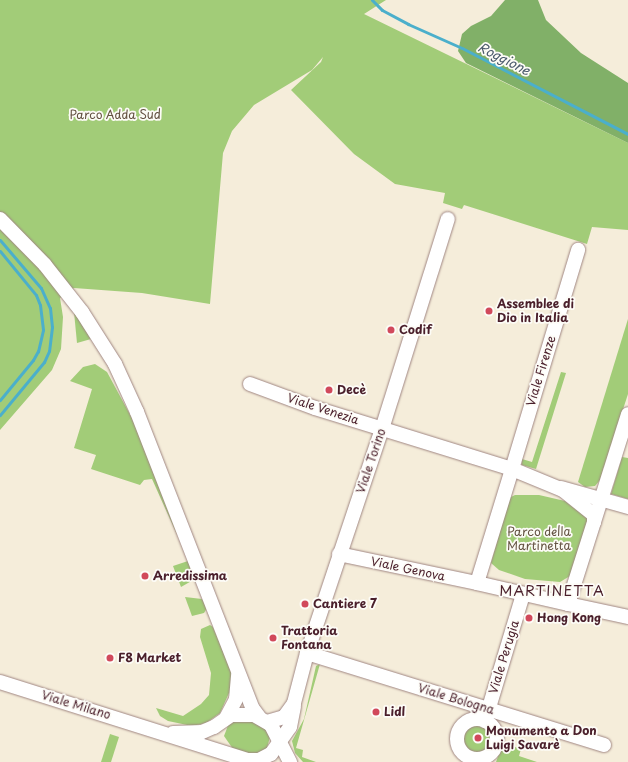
<!DOCTYPE html>
<meta charset="utf-8">
<style>
body{margin:0}
#map{position:relative;width:628px;height:762px;overflow:hidden;background:#f5edda;font-family:"Playpen Sans",sans-serif}
div>[style]{position:absolute}
[style*='--x']{left:calc(var(--x)*1px);top:calc(var(--y)*1px);width:calc(var(--w)*1px);rotate:calc(var(--a)*1deg)}
.green>*{inset:0;background:#a2cc78}
.round{border-radius:50%}
.forest>*{inset:0;background:#81b068}
.stream>*{height:3px;margin:-1.5px;padding:0 1.5px;transform-origin:1.5px;border-radius:1.5px;background:#4bafcb}
.roads{filter:drop-shadow(0 0 1px #a08682) drop-shadow(0 0 1px #a08682)}
.minor>*{height:14px;margin:-7px;padding:0 7px;transform-origin:7px;border-radius:7px;background:#fff}
.minor>.ring{margin:-7px;padding:0;box-sizing:content-box;background:none;border:14px solid #fff;border-radius:50%}
.dots>*{width:11px;height:11px;translate:-50% -50%;box-sizing:border-box;border:2px solid #fdfcf7;border-radius:50%}
span{translate:-50% -50%;white-space:nowrap;text-align:center;line-height:1.15;-webkit-text-stroke:3.5px #fdfcf7;paint-order:stroke}
.park-label{font-size:12px;color:#645342}
.poi-label{font-size:12px;color:#4a1f2b;font-weight:700}
.left{translate:0 -50%;text-align:left}
.street-label{font-size:12px;color:#4a1f2b}
.water-label{font-size:13px;color:#4a596b;font-style:italic}
.quarter-label{font-size:14px;color:#4a1f2b;letter-spacing:1px}
</style>
<div id="map">
<div class="green">
<i style="clip-path:polygon(0 0,386px 0,364px 14px,628px 143px,628px 230px,592px 227px,587px 244px,464px 205px,462px 209px,443px 203px,445px 193px,395px 184px,354px 154px,291px 90px,321px 62px,323px 57px,312px 70px,254px 105px,232px 131px,223px 153px,210px 304px,142px 293px,74px 288px,60px 298px,63px 317px,61px 349px,52px 370px,0 430px)"></i>
<i style="clip-path:polygon(74px 312px,91px 339px,77px 343px)"></i>
<i style="clip-path:polygon(628px 319px,628px 394px,600px 480px,595px 486px,585px 487px,578px 482px)"></i>
<i style="clip-path:polygon(95px 364px,107px 372px,134px 422px,178px 537px,152px 479px,144px 480px,140px 485px,91px 469px,96px 455px,74px 448px,92px 389px,70px 381px,83px 367px)"></i>
<i style="clip-path:polygon(561px 372px,566px 373px,536px 469px,522px 465px,522px 459px,532px 462px)"></i>
<i style="clip-path:polygon(622px 457px,628px 458px,628px 499px,611px 494px)"></i>
<i style="clip-path:polygon(539px 495px,565px 501px,588px 519px,570px 576px,560px 582px,525px 579px,499px 570px,491px 563px,509px 498px,515px 495px)"></i>
<i style="clip-path:polygon(188px 561px,195px 579px,181px 587px,173px 566px)"></i>
<i style="clip-path:polygon(185px 597px,202px 599px,207px 608px,204px 613px,192px 616px)"></i>
<i style="clip-path:polygon(210px 625px,213px 627px,232px 673px,232px 694px,229px 693px,220px 713px,206px 723px,192px 726px,168px 721px,160px 716px,156px 708px,183px 716px,201px 704px,209px 695px,211px 673px,200px 637px,201px 629px)"></i>
<i style="clip-path:polygon(320px 664px,296px 748px,303px 750px,302px 757px,316px 762px,303px 762px,295px 753px,292px 741px,304px 719px,316px 666px)"></i>
<i style="clip-path:polygon(246px 719px,264px 727px,270px 737px,267px 748px,254px 755px,233px 749px,224px 736px,229px 723px)"></i>
<i class="round" style="left:464px;top:725px;width:28px;height:28px"></i>
<i style="clip-path:polygon(110px 734px,119px 737px,111px 762px,101px 762px)"></i>
<i style="clip-path:polygon(503px 743px,521px 749px,519px 756px,537px 762px,496px 762px)"></i>
</div>
<div class="forest">
<i style="clip-path:polygon(505px 0,538px 0,546px 20px,581px 53px,628px 83px,628px 143px,466px 63px,458px 51px,462px 34px,471px 26px,491px 16px)"></i>
</div>
<div class="stream">
<i style="--x:372;--y:0;--w:14;--a:45"></i>
<i style="--x:382;--y:10;--w:30;--a:28"></i>
<i style="--x:408;--y:24;--w:59;--a:24"></i>
<i style="--x:462;--y:48;--w:187;--a:27.4"></i>
<i style="--x:0;--y:240;--w:63;--a:49.5"></i>
<i style="--x:41;--y:288;--w:22;--a:66"></i>
<i style="--x:50;--y:308;--w:19;--a:84"></i>
<i style="--x:52;--y:327;--w:24;--a:97"></i>
<i style="--x:49;--y:351;--w:12;--a:114"></i>
<i style="--x:44;--y:362;--w:69;--a:129.7"></i>
<i style="--x:0;--y:251;--w:57;--a:50.7"></i>
<i style="--x:36;--y:295;--w:11;--a:68"></i>
<i style="--x:40;--y:305;--w:25;--a:83"></i>
<i style="--x:43;--y:330;--w:22;--a:103"></i>
<i style="--x:38;--y:351;--w:10;--a:119"></i>
<i style="--x:33;--y:360;--w:52;--a:129.5"></i>
</div>
<div class="roads">
<div class="minor">
<i style="--x:0;--y:219;--w:64;--a:45.6"></i>
<i style="--x:45;--y:265;--w:60;--a:51.8"></i>
<i style="--x:82;--y:312;--w:62;--a:57.6"></i>
<i style="--x:115;--y:364;--w:53;--a:65.4"></i>
<i style="--x:137;--y:412;--w:319;--a:68.7"></i>
<i style="--x:253;--y:709;--w:10;--a:53"></i>
<i style="--x:250;--y:384;--w:69;--a:20.3"></i>
<i style="--x:315;--y:408;--w:206;--a:17.2"></i>
<i style="--x:512;--y:469;--w:229;--a:-73.2"></i>
<i style="--x:512;--y:469;--w:55;--a:22.4"></i>
<i style="--x:563;--y:490;--w:40;--a:39"></i>
<i style="--x:594;--y:515;--w:7;--a:90"></i>
<i style="--x:594;--y:522;--w:86;--a:107.6"></i>
<i style="--x:568;--y:604;--w:93;--a:-167"></i>
<i style="--x:477;--y:583;--w:119;--a:-72.9"></i>
<i style="--x:561;--y:488;--w:70;--a:15.8"></i>
<i style="--x:594;--y:522;--w:113;--a:-72.5"></i>
<i style="--x:339;--y:554;--w:141;--a:11.9"></i>
<i style="--x:568;--y:604;--w:61;--a:12.2"></i>
<i style="--x:307;--y:653;--w:311;--a:17.2"></i>
<i style="--x:0;--y:682;--w:266;--a:17.5"></i>
<i style="--x:226;--y:718;--w:21;--a:-62"></i>
<i style="--x:236;--y:699;--w:24;--a:-85"></i>
<i class="ring" style="left:457px;top:719px;width:26px;height:26px"></i>
<i style="--x:485;--y:721;--w:133;--a:-73.3"></i>
<i style="--x:267;--y:722;--w:18;--a:-16"></i>
<i style="--x:284;--y:717;--w:17;--a:-54"></i>
<i style="--x:294;--y:703;--w:52;--a:-75.4"></i>
<i style="--x:307;--y:653;--w:236;--a:-71.5"></i>
<i style="--x:382;--y:429;--w:220;--a:-72.6"></i>
<i style="--x:173;--y:733;--w:29;--a:-2"></i>
<i style="--x:202;--y:732;--w:13;--a:-23"></i>
<i style="--x:214;--y:727;--w:21;--a:-35"></i>
<i style="--x:231;--y:715;--w:23;--a:0"></i>
<i style="--x:254;--y:715;--w:20;--a:30"></i>
<i style="--x:271;--y:725;--w:42;--a:62.8"></i>
<i style="--x:248;--y:760;--w:11;--a:0"></i>
<i style="--x:259;--y:760;--w:13;--a:-27"></i>
<i style="--x:271;--y:754;--w:33;--a:-55"></i>
<i style="--x:290;--y:727;--w:21;--a:-79"></i>
</div>
</div>
<div class="dots">
<i style="left:489px;top:311px;background:#d1495b"></i>
<i style="left:391px;top:330px;background:#d1495b"></i>
<i style="left:329px;top:390px;background:#d1495b"></i>
<i style="left:145px;top:576px;background:#d1495b"></i>
<i style="left:305px;top:604px;background:#d1495b"></i>
<i style="left:529px;top:618px;background:#d1495b"></i>
<i style="left:273px;top:638px;background:#d1495b"></i>
<i style="left:110px;top:658px;background:#d1495b"></i>
<i style="left:376px;top:712px;background:#d1495b"></i>
<i style="left:478px;top:738px;background:#d1495b"></i>
</div>
<div class="park-label">
<span style="left:115px;top:115px">Parco Adda Sud</span>
<span style="left:539px;top:539px">Parco della<br>Martinetta</span>
</div>
<div class="poi-label">
<span class="left" style="left:497px;top:311px">Assemblee di<br>Dio in Italia</span>
<span class="left" style="left:399px;top:330px">Codif</span>
<span class="left" style="left:337px;top:390px">Decè</span>
<span class="left" style="left:153px;top:576px">Arredissima</span>
<span class="left" style="left:313px;top:604px">Cantiere 7</span>
<span class="left" style="left:537px;top:618px">Hong Kong</span>
<span class="left" style="left:281px;top:638px">Trattoria<br>Fontana</span>
<span class="left" style="left:118px;top:658px">F8 Market</span>
<span class="left" style="left:384px;top:712px">Lidl</span>
<span class="left" style="left:486px;top:738px">Monumento a Don<br>Luigi Savarè</span>
</div>
<div class="street-label">
<span style="left:541px;top:371px;rotate:-73deg">Viale Firenze</span>
<span style="left:323px;top:409px;rotate:18deg">Viale Venezia</span>
<span style="left:371px;top:461px;rotate:-71deg">Viale Torino</span>
<span style="left:408px;top:569px;rotate:12deg">Viale Genova</span>
<span style="left:504px;top:657px;rotate:-73deg">Viale Perugia</span>
<span style="left:456px;top:699px;rotate:17deg">Viale Bologna</span>
<span style="left:76px;top:705px;rotate:17deg">Viale Milano</span>
</div>
<div class="water-label">
<span style="left:504px;top:59px;rotate:27deg">Roggione</span>
</div>
<div class="quarter-label">
<span style="left:552px;top:591px">MARTINETTA</span>
</div>
</div>
